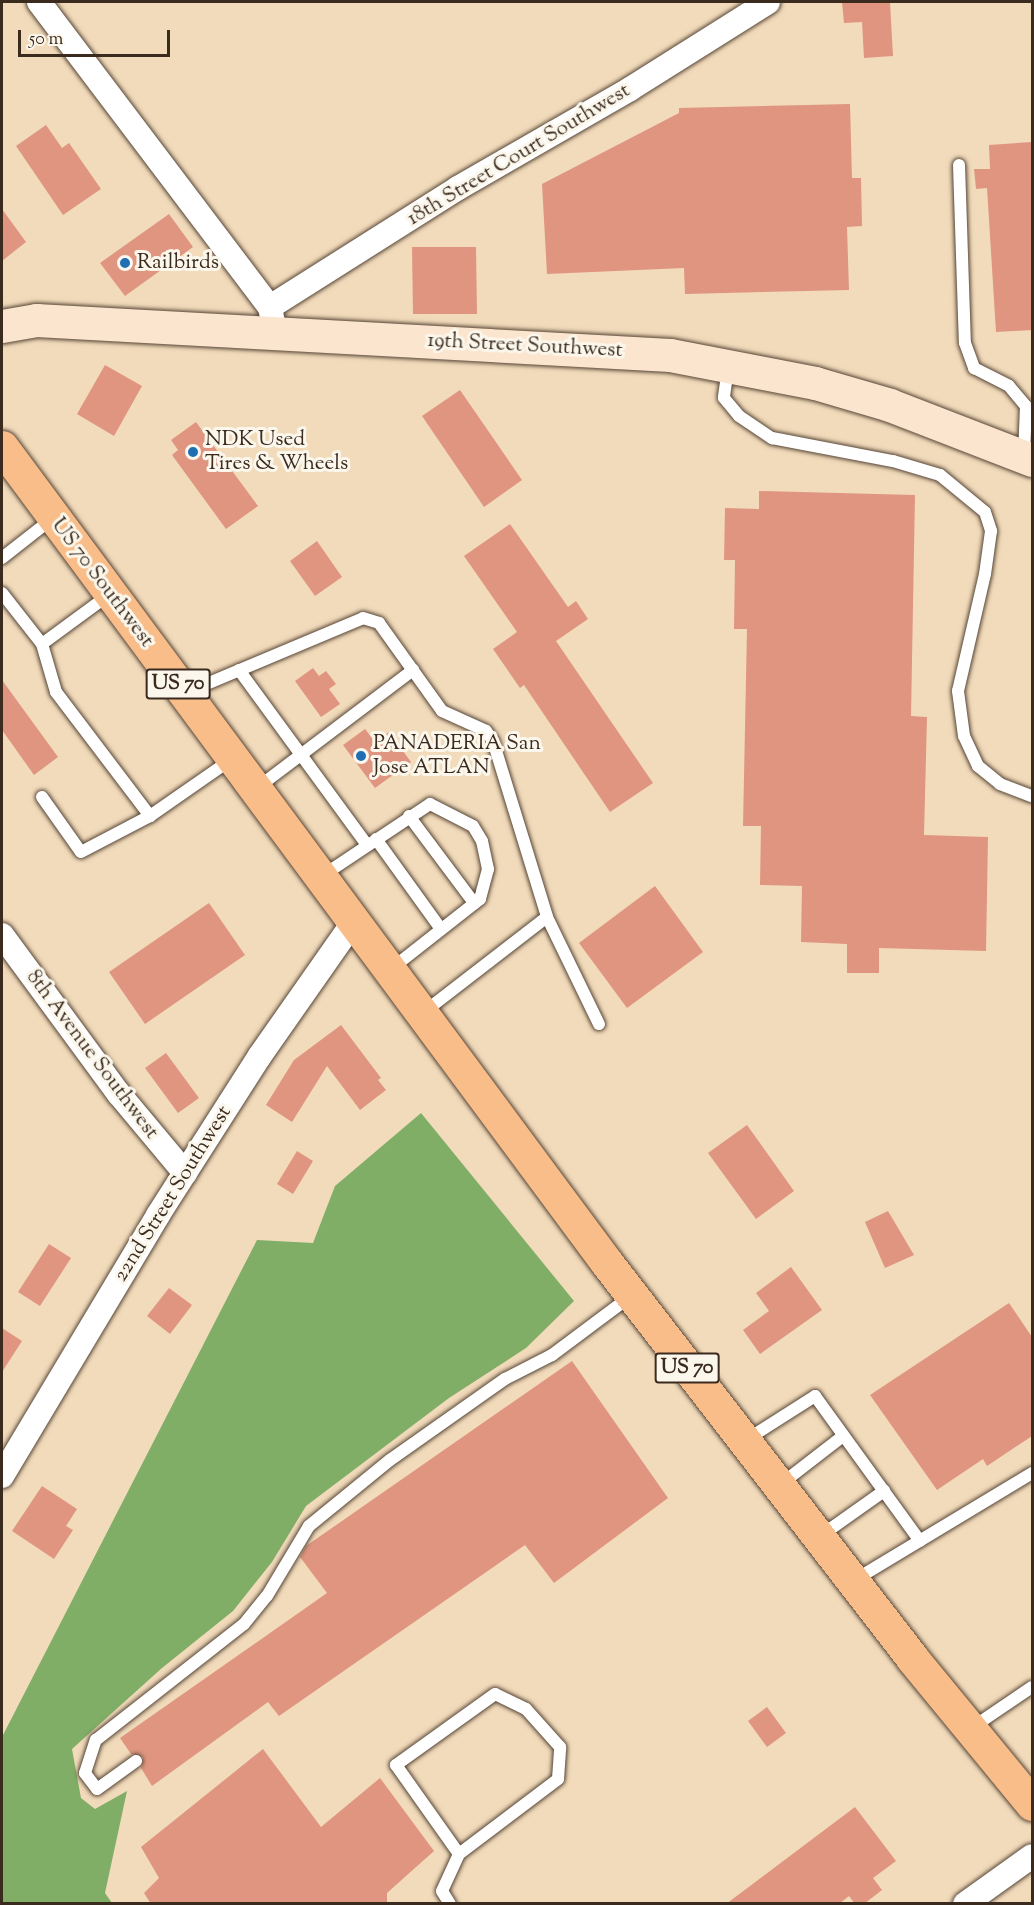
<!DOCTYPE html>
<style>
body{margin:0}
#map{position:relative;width:1034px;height:1905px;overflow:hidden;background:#f2dbbb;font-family:"Sorts Mill Goudy",serif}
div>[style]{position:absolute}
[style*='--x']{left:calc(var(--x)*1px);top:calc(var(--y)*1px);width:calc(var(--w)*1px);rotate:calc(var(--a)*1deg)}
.forest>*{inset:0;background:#80ae67}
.building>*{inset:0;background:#df9580}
.roads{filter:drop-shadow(0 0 2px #564536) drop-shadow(0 0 2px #564536)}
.lane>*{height:12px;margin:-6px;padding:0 6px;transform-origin:6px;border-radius:6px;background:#fff}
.street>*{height:24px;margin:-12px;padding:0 12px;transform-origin:12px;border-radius:12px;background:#fff}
.secondary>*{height:33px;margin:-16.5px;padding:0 16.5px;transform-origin:16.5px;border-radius:16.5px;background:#fce5cf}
.primary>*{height:33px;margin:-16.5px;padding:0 16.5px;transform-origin:16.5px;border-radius:16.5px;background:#f8bd88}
.dots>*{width:16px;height:16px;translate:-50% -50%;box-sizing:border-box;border:3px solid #fbf7ec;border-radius:50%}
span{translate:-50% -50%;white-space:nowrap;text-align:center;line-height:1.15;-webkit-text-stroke:6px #fbf7ec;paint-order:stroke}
.shield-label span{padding:2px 4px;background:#fbf7ec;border:2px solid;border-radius:4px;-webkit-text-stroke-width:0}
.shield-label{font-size:20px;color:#3b2a1e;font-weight:700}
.street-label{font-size:21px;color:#3b2a1e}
.poi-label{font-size:21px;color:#3b2a1e}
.left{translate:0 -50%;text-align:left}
.frame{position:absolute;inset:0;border:3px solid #3b2a1e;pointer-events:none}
.scale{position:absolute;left:18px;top:30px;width:152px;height:27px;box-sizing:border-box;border:3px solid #3b2a1e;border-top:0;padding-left:8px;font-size:18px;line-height:21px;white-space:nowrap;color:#3b2a1e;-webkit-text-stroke:4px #fbf7ec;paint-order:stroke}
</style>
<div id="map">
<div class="forest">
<i style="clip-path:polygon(421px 1113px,574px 1301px,526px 1348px,449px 1398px,306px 1506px,272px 1562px,233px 1611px,162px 1668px,72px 1749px,81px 1798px,95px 1809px,127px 1791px,105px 1893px,112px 1903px,2px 1903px,2px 1737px,257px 1240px,313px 1243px,335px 1186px)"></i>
</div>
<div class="building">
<i style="clip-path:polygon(842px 2px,890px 2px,893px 56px,864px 58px,862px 22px,844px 23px)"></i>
<i style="clip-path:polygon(850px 104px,852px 178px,861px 178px,862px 226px,847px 227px,849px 290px,685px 294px,684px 268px,547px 274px,542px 184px,679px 113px,679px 108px)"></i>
<i style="clip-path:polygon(46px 125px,62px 148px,69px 143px,101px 189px,63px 215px,16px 146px)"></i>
<i style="clip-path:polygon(1032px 142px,1032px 330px,996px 332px,987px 188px,976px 189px,974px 169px,990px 169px,989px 145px)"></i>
<i style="clip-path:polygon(2px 209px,26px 242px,2px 261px)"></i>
<i style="clip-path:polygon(169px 214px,193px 247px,125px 296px,100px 263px)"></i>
<i style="clip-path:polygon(412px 247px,476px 247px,477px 314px,413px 314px)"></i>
<i style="clip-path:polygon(105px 365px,142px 386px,114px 436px,77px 414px)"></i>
<i style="clip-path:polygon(460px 390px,522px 480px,484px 507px,422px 416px)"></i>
<i style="clip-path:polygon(196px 422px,258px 506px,226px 529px,172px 455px,178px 450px,171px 440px)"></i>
<i style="clip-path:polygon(759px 491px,915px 495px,911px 716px,927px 717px,924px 835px,988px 837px,986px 951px,879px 948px,879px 973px,847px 973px,847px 944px,801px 942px,802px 886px,760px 885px,761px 826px,743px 826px,747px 629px,734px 629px,735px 560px,724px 560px,725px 508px,759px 509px)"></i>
<i style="clip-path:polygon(510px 524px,568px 607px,576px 601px,588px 619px,556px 641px,653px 783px,610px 812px,524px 685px,520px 688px,493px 649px,517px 632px,464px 556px)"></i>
<i style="clip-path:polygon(317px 541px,342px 577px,315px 596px,290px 561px)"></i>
<i style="clip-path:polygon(313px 668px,319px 676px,326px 671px,336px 684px,329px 689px,340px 704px,321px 717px,295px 681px)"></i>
<i style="clip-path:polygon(2px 680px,58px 757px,34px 775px,2px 730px)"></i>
<i style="clip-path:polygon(365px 729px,375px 742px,389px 732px,411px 762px,375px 788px,343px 745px)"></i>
<i style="clip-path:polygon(655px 886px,703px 952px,627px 1008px,579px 943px)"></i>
<i style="clip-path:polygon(209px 903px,245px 955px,145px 1024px,109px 972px)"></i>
<i style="clip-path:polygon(341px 1025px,381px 1078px,378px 1080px,386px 1090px,360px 1110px,327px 1066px,292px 1122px,266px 1105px,294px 1060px)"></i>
<i style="clip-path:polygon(166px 1053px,199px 1098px,178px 1113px,145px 1068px)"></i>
<i style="clip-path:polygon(747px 1125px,794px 1191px,756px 1219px,708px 1153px)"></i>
<i style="clip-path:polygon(297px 1151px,313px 1161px,293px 1194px,277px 1184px)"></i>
<i style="clip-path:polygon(888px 1211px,914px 1255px,885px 1268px,865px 1222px)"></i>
<i style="clip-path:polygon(49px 1244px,71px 1258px,40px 1306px,18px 1292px)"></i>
<i style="clip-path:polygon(791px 1267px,822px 1310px,760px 1354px,743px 1330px,769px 1311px,756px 1293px)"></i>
<i style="clip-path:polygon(169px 1288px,192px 1305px,170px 1334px,147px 1316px)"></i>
<i style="clip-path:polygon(1009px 1303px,1032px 1337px,1032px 1436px,987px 1466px,983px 1459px,937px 1490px,870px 1395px)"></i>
<i style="clip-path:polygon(2px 1328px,22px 1341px,2px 1372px)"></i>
<i style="clip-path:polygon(572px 1361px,668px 1498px,554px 1583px,525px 1545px,279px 1716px,268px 1702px,152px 1786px,141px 1768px,143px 1757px,131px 1754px,120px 1738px,327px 1593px,300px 1557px,306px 1546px)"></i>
<i style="clip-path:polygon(42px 1486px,77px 1509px,66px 1526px,73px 1530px,54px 1559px,12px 1531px)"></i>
<i style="clip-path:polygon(767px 1707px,786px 1733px,767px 1747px,748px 1721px)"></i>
<i style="clip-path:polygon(263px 1749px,321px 1827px,380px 1778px,434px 1851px,387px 1893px,387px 1904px,151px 1904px,144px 1893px,159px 1878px,141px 1847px)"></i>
<i style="clip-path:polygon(855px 1807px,896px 1861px,873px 1878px,882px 1890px,864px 1904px,855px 1904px,849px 1896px,839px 1904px,726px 1904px)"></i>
</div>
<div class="roads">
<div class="lane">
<i style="--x:959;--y:165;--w:178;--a:88.1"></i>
<i style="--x:965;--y:343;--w:27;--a:70"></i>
<i style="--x:974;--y:368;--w:39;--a:27"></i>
<i style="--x:1009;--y:386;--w:26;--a:50"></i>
<i style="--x:1026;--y:406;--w:49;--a:92.3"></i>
<i style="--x:728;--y:368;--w:30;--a:98"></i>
<i style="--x:724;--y:398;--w:23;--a:50"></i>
<i style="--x:739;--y:416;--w:40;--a:34"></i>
<i style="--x:772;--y:438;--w:123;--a:10.8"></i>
<i style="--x:893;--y:461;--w:49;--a:16.6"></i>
<i style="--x:940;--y:475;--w:58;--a:39.4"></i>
<i style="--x:985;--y:512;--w:20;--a:72"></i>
<i style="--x:991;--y:531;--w:43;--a:97.9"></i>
<i style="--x:985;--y:574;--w:120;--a:103"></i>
<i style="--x:958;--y:691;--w:45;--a:82.4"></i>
<i style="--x:964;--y:736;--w:33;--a:65"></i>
<i style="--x:978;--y:766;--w:28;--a:39"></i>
<i style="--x:1000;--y:784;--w:34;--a:21"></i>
<i style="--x:2;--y:558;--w:65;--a:-38.1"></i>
<i style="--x:2;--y:593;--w:65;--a:51.9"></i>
<i style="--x:110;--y:594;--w:84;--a:143.7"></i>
<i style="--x:42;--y:644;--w:50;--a:73.7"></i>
<i style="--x:56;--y:692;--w:156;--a:52.8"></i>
<i style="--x:150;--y:816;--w:100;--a:-34.8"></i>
<i style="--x:239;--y:670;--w:217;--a:53.8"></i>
<i style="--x:185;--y:693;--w:193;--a:-22.8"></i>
<i style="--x:363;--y:618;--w:17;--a:17"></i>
<i style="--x:379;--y:623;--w:108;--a:54.4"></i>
<i style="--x:442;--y:711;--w:48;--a:24.4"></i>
<i style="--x:486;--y:731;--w:12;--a:55"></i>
<i style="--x:493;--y:741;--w:184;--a:72.9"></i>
<i style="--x:257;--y:788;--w:196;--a:-37.1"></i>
<i style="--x:42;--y:797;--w:67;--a:54.7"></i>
<i style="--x:81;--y:852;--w:78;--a:-27.6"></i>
<i style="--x:409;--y:816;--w:109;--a:53.2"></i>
<i style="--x:376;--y:839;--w:111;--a:54.2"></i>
<i style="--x:322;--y:876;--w:130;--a:-33.7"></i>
<i style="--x:430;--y:804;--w:48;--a:27.1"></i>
<i style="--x:473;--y:826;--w:17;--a:59"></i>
<i style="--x:482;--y:841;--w:29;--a:78"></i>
<i style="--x:488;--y:869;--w:31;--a:105"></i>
<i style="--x:480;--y:899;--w:113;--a:141.8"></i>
<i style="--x:424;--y:1012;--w:155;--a:-37.7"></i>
<i style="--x:547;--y:917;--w:119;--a:64.1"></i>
<i style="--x:746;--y:1440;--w:82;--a:-32.5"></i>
<i style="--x:815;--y:1396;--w:179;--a:54.1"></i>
<i style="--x:781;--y:1484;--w:78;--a:-37.7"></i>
<i style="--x:819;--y:1537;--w:80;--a:-35.3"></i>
<i style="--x:853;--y:1581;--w:209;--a:-31.1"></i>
<i style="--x:970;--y:1729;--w:75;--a:-34.1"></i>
<i style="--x:136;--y:1761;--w:48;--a:144.3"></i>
<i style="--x:97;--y:1789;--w:20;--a:-127"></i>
<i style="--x:85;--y:1773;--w:35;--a:-72"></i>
<i style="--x:96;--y:1740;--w:188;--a:-38.1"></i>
<i style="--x:244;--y:1624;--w:36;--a:-51"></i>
<i style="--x:267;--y:1596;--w:82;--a:-59"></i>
<i style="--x:309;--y:1526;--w:104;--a:-39.2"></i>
<i style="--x:390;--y:1460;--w:141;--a:-35.2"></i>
<i style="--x:505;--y:1379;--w:53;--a:-27.1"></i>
<i style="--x:552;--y:1355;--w:99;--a:-36.8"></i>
<i style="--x:450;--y:1904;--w:15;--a:-122"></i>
<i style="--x:442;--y:1891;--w:41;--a:-65.3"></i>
<i style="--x:459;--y:1854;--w:124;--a:-37.1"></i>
<i style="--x:558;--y:1779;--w:32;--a:-86"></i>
<i style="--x:560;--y:1747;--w:51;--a:-131.8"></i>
<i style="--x:526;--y:1709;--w:34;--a:-154"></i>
<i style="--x:495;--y:1694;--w:122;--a:144.4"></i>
<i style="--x:396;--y:1765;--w:109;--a:54.7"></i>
</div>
<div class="street">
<i style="--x:39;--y:2;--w:383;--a:52.9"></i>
<i style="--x:270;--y:307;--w:16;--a:79"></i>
<i style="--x:270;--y:307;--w:222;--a:-32.3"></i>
<i style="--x:458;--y:188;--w:198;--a:-29.9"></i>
<i style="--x:630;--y:89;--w:163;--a:-32.2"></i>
<i style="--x:2;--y:935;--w:197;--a:53.7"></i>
<i style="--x:119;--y:1094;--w:103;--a:50.1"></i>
<i style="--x:2;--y:1476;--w:304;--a:-59.1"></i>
<i style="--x:158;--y:1215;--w:188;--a:-57.4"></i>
<i style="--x:259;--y:1057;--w:167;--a:-55"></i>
<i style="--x:965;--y:1904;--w:82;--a:-35.6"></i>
</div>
<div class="secondary">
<i style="--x:2;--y:326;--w:35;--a:-10"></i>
<i style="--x:36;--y:320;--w:635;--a:3.16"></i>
<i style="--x:670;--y:355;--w:148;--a:10.9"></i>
<i style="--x:815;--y:383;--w:78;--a:16.3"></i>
<i style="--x:890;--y:405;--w:152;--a:21.2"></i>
</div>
<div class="primary">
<i style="--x:2;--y:447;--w:1016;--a:53.45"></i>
<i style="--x:607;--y:1263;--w:499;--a:52.3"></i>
<i style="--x:912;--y:1658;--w:189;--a:50.6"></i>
</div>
</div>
<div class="dots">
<i style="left:125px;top:263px;background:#1f6fb2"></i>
<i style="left:193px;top:452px;background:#1f6fb2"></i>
<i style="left:361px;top:756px;background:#1f6fb2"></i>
</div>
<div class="shield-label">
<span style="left:178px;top:684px">US 70</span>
<span style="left:687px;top:1368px">US 70</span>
</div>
<div class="street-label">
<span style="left:519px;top:155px;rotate:-31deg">18th Street Court Southwest</span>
<span style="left:525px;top:346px;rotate:3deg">19th Street Southwest</span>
<span style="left:102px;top:583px;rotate:53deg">US 70 Southwest</span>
<span style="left:92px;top:1055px;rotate:53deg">8th Avenue Southwest</span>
<span style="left:173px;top:1194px;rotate:-58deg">22nd Street Southwest</span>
</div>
<div class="poi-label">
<span class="left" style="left:137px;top:263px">Railbirds</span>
<span class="left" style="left:205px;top:452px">NDK Used<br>Tires &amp; Wheels</span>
<span class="left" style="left:373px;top:756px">PANADERIA San<br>Jose ATLAN</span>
</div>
<div class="frame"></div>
<div class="scale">50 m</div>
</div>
